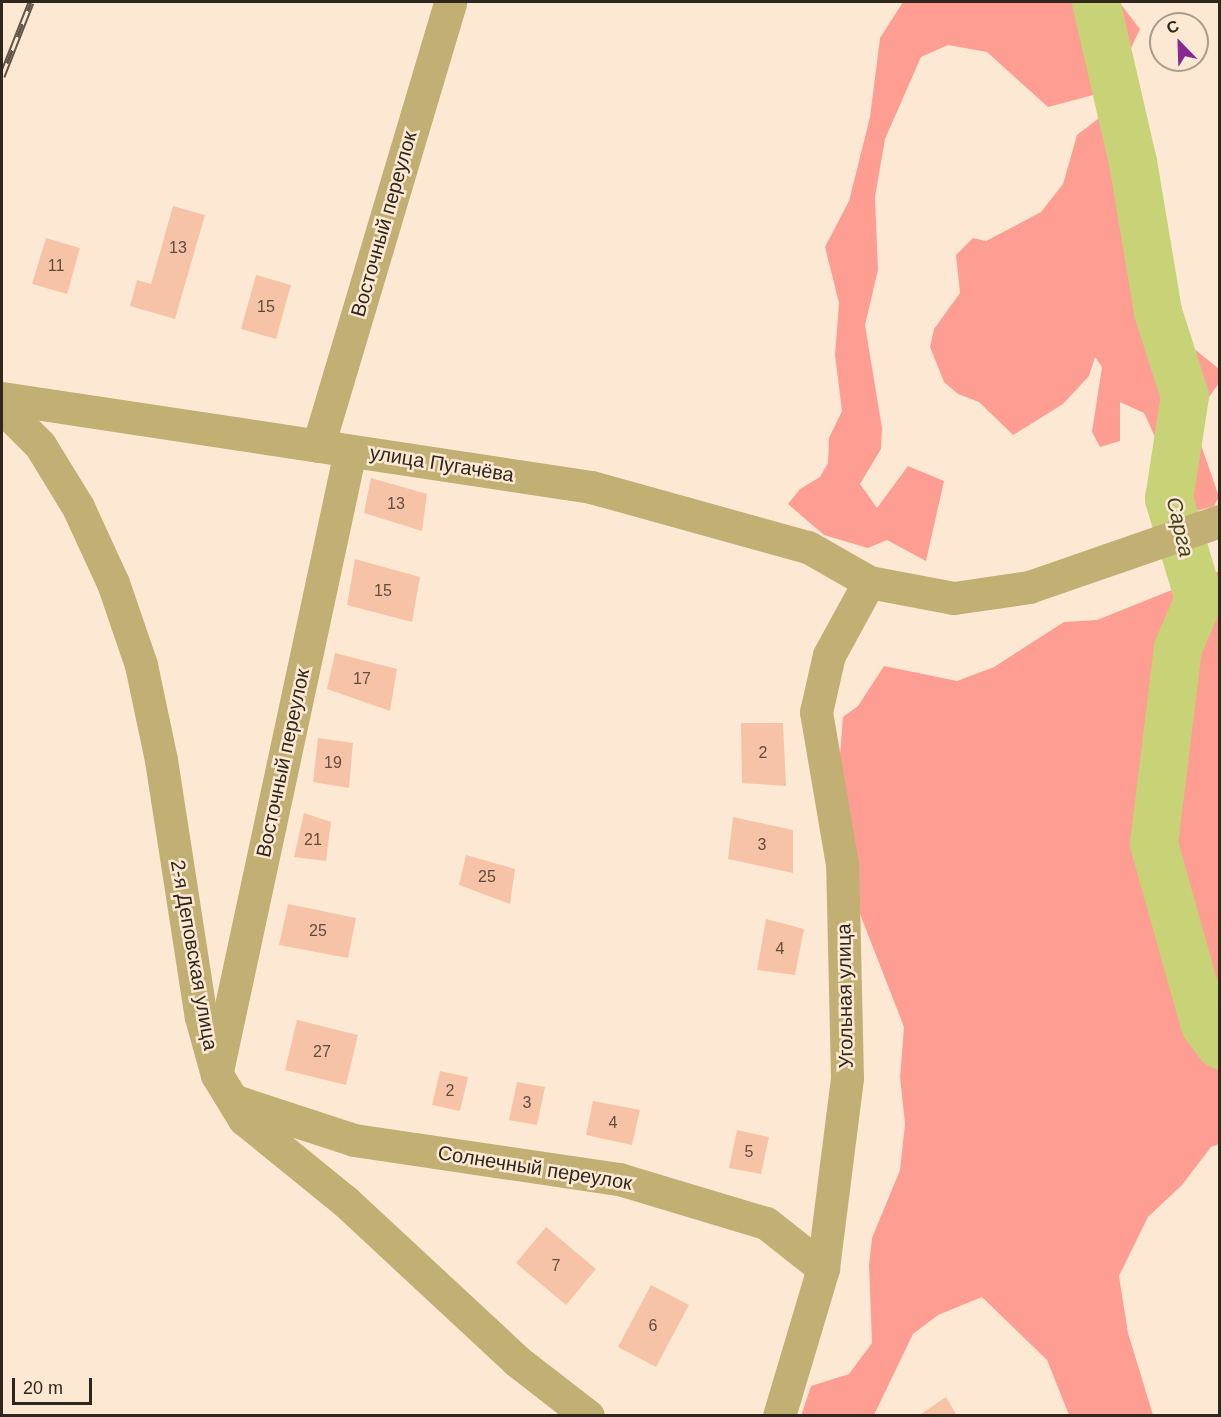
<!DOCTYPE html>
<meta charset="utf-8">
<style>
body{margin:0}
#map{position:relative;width:1221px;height:1417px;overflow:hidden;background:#fde9d3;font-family:Arial,sans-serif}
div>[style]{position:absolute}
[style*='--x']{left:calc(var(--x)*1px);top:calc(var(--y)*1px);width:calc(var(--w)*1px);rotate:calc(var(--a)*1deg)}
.green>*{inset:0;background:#fe9e92}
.river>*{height:48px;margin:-24px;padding:0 24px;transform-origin:24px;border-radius:24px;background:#c8d276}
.building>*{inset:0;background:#f6c3a7}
.minor>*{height:33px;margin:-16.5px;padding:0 16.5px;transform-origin:16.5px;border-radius:16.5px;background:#c1af74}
.rail>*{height:7px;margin-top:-3.5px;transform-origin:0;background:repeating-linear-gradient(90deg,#fde9d3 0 14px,#615548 0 28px);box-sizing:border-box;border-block:2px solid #615548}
span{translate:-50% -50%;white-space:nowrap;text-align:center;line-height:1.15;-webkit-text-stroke:5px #fde9d3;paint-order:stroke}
.number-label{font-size:16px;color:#614d3f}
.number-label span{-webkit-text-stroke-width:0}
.street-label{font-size:20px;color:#2f261c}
.water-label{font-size:21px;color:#3e421b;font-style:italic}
.frame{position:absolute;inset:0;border:3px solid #2f261c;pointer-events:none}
.north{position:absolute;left:1149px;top:12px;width:60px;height:60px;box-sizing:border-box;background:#fde9d3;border:2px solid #ab9b8a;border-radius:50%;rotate:337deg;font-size:16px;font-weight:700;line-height:24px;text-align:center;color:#2f261c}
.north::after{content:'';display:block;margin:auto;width:21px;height:27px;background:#882993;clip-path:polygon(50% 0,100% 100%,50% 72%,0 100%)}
.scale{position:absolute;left:12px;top:1378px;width:80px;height:27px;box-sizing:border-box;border:3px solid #2f261c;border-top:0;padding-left:8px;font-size:18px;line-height:21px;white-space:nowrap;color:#2f261c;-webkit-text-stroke:4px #fde9d3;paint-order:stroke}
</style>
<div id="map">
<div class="green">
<i style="clip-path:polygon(903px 2px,1119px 2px,1140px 29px,1119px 74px,1101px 93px,1048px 107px,987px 52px,948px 45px,921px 57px,885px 139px,875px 197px,878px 270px,865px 325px,882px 428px,881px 449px,860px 484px,877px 508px,908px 466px,944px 481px,926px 561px,887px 540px,868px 548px,824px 535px,788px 504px,800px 489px,820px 477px,828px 463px,829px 438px,842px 411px,835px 355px,839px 303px,825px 247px,849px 201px,870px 117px,880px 38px)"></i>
<i style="clip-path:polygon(1120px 102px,1147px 131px,1156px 171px,1146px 189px,1144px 225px,1165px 263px,1164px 286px,1146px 303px,1154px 328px,1192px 347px,1219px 369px,1219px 383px,1200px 410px,1199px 439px,1219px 497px,1214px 506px,1190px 513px,1177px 509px,1169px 499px,1171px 472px,1144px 413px,1120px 402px,1120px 441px,1100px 447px,1092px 432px,1102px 367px,1095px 357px,1089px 376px,1063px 404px,1013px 435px,979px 402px,958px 394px,944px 382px,930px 347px,934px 329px,960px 293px,956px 255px,973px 238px,986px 241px,1041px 212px,1063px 184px,1077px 135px)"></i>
<i style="clip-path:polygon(1219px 571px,1219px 1144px,1211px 1147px,1182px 1185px,1148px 1217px,1119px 1276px,1128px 1333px,1153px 1415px,1069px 1415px,1047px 1360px,982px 1297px,938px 1315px,913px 1334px,874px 1415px,801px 1416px,811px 1386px,849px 1374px,872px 1343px,869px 1265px,872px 1238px,900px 1170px,905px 1124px,900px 1077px,904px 1027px,860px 914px,839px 767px,843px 717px,858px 706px,884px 666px,957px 681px,994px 667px,1064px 622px,1097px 620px)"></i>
</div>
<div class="river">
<i style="--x:1096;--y:2;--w:164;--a:77"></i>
<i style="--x:1133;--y:162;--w:152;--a:80.5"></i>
<i style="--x:1158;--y:312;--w:88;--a:72.2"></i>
<i style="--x:1185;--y:396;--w:104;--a:98.8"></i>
<i style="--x:1169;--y:499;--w:104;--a:73.3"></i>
<i style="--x:1199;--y:599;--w:53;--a:113.2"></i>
<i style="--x:1178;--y:648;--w:197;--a:97"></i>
<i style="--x:1154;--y:844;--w:188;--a:74.3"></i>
<i style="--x:1205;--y:1025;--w:25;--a:53"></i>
</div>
<div class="building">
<i style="clip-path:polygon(173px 206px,205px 215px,175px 319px,130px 306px,137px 280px,151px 284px)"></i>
<i style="clip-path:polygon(46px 238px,80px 248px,67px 294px,32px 284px)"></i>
<i style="clip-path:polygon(256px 275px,291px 285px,276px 339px,241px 329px)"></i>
<i style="clip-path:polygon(371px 478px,427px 494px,422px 531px,364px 513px)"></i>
<i style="clip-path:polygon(355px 559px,420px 577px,412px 622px,347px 605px)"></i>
<i style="clip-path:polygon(335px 653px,397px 669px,390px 711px,327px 689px)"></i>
<i style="clip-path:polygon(741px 723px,783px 723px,786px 786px,742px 783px)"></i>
<i style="clip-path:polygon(318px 738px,353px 743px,349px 788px,313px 782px)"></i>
<i style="clip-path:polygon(304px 813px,331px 822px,326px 861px,294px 857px)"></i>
<i style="clip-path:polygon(733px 817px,793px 830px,793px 873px,728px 859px)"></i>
<i style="clip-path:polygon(466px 855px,515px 869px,510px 904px,459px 885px)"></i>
<i style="clip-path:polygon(288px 904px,356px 918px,348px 958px,279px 945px)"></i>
<i style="clip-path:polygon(766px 919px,804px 929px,795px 975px,757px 970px)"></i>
<i style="clip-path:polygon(297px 1020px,358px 1035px,346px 1085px,285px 1070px)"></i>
<i style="clip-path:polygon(440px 1071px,468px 1077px,460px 1111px,432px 1105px)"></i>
<i style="clip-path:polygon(517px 1082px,545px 1087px,537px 1125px,509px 1120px)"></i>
<i style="clip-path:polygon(593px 1101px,640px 1110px,632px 1145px,586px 1135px)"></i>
<i style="clip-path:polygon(737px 1130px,769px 1137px,761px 1174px,729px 1168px)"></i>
<i style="clip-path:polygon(546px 1227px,596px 1269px,566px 1305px,516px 1263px)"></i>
<i style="clip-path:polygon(651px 1285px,689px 1305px,656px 1367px,618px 1347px)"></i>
<i style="clip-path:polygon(946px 1397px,957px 1416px,918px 1416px)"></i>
</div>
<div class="minor">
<i style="--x:2;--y:398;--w:596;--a:8.59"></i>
<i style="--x:591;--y:487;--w:225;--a:15.5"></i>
<i style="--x:808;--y:547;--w:70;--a:29.8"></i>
<i style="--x:869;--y:582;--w:86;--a:10.7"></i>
<i style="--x:954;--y:598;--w:76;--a:-8.3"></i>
<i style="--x:1029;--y:587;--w:202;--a:-19.1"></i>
<i style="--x:2;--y:407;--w:54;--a:45"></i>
<i style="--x:40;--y:445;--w:73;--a:58.5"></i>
<i style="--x:78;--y:507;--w:84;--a:65.3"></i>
<i style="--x:113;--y:583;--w:87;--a:71.1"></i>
<i style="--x:141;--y:665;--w:97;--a:78.1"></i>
<i style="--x:161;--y:760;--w:260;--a:81.2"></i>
<i style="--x:201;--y:1017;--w:60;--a:74.6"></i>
<i style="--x:217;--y:1075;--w:52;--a:58.5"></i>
<i style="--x:244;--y:1119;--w:130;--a:39.1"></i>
<i style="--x:345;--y:1201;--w:235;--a:42.9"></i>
<i style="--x:517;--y:1361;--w:90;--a:37.8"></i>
<i style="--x:318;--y:446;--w:463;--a:-73.4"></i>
<i style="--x:217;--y:1071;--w:634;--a:-77.89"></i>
<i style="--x:235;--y:1101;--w:125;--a:18.1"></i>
<i style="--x:354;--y:1140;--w:268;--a:8.4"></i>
<i style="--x:619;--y:1179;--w:153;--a:16.7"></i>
<i style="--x:766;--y:1223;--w:73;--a:38.3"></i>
<i style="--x:779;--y:1416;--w:154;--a:-73.4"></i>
<i style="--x:823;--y:1268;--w:192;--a:-82.8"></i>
<i style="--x:847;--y:1078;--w:214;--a:-91.3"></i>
<i style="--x:842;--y:864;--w:154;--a:-99.7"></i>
<i style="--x:816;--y:712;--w:58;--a:-77.2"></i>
<i style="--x:829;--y:655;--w:83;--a:-61.3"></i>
</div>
<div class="rail">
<i style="--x:2;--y:76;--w:79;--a:-68.6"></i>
</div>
<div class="number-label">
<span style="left:178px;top:248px">13</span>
<span style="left:56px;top:266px">11</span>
<span style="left:266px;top:307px">15</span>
<span style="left:396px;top:504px">13</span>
<span style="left:383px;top:591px">15</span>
<span style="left:362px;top:679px">17</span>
<span style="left:763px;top:753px">2</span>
<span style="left:333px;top:763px">19</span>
<span style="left:313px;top:840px">21</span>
<span style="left:762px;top:845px">3</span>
<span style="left:487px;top:877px">25</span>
<span style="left:318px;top:931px">25</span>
<span style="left:780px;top:949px">4</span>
<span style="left:322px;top:1052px">27</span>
<span style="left:450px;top:1091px">2</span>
<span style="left:527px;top:1103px">3</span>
<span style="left:613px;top:1123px">4</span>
<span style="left:749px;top:1152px">5</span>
<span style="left:556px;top:1266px">7</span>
<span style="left:653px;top:1326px">6</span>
</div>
<div class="street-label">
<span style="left:384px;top:224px;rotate:-74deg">Восточный переулок</span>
<span style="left:442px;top:464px;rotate:9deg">улица Пугачёва</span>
<span style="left:283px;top:763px;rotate:-78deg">Восточный переулок</span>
<span style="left:194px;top:955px;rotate:80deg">2-я Деповская улица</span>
<span style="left:845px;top:996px;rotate:-91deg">Угольная улица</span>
<span style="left:535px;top:1168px;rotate:9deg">Солнечный переулок</span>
</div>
<div class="water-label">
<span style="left:1180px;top:527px;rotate:77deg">Сарга</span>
</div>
<div class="frame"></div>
<div class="north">С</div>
<div class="scale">20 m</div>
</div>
